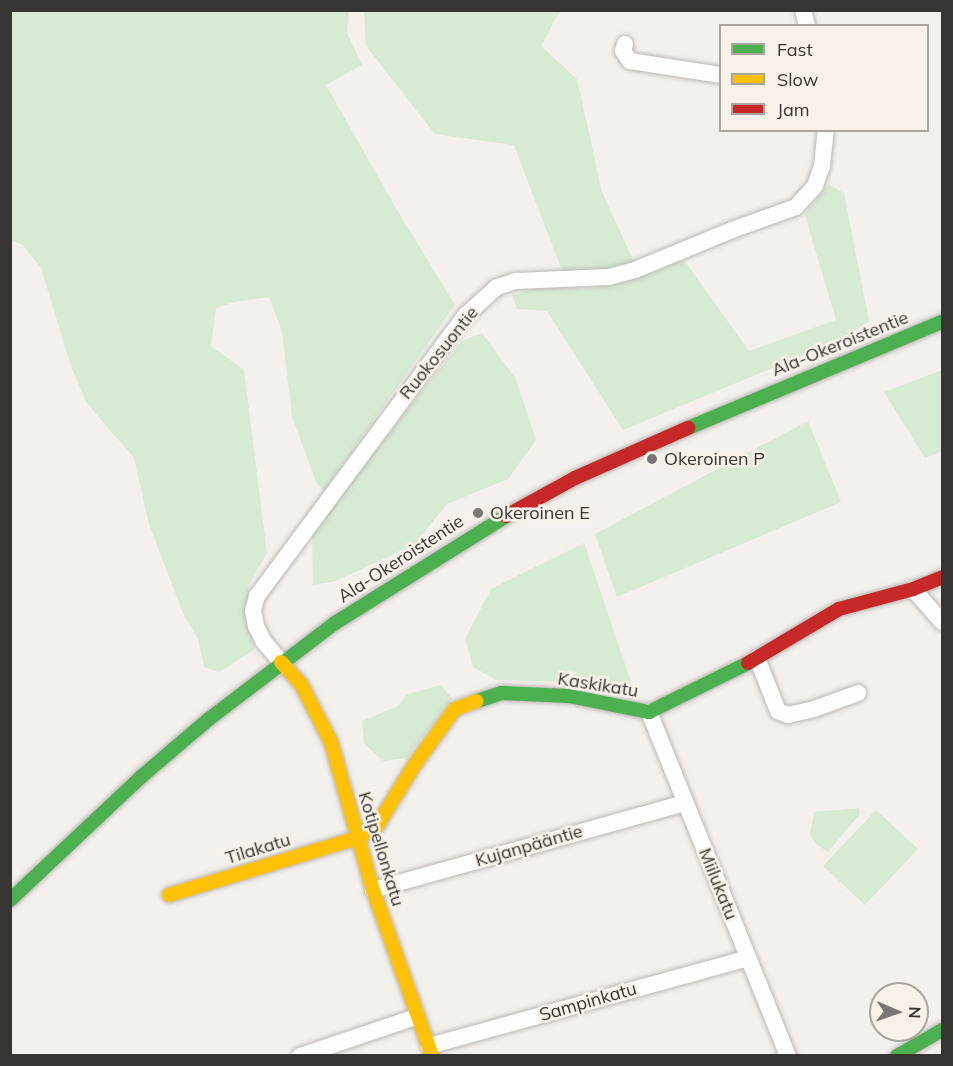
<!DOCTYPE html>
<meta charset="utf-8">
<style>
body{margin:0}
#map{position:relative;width:953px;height:1066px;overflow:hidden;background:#f4f0ec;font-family:Mulish,sans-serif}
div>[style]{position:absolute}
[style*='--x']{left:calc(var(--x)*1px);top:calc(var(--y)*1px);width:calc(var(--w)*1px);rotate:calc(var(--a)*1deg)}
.green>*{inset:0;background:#d7ead3}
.roads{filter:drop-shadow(0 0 2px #bab7b3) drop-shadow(0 0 2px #bab7b3)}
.street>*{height:16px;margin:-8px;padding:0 8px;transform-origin:8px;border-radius:8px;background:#fdfdfc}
.fast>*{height:14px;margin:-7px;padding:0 7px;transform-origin:7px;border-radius:7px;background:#4caf50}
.slow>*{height:14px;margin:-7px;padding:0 7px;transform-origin:7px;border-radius:7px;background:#ffc107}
.jam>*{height:14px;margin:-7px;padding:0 7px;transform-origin:7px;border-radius:7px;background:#c62828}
.dots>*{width:16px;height:16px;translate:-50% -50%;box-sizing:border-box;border:3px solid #f7f1e8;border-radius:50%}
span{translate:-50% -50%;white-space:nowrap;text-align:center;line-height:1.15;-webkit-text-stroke:5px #f7f1e8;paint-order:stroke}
.street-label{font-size:18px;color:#373532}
.poi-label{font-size:18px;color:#373532}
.left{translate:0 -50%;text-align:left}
.frame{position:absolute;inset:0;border:12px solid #373532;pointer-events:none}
.legend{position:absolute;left:719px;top:24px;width:210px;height:108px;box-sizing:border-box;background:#f7f1e8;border:2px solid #aaa69f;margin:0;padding:8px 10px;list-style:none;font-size:18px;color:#373532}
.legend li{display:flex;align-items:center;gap:12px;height:30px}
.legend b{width:30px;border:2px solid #aaa69f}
.north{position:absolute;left:869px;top:982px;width:60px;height:60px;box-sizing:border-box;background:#f7f1e8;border:2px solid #aaa69f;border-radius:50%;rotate:92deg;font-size:16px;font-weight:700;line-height:24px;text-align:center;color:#373532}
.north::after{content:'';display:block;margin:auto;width:21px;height:27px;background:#797673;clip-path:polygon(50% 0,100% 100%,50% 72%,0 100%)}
</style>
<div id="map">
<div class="green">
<i style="clip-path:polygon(364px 10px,560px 11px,541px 46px,577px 79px,602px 192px,634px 262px,608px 268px,562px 271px,514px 145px,435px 134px,366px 46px)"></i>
<i style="clip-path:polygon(10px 11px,349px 11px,347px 33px,362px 65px,326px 85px,397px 210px,455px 305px,324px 491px,316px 482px,292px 416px,282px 331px,269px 297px,234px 302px,216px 308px,211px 346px,244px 370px,267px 553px,248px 586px,254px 650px,219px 672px,204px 667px,198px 639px,183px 613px,149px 524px,134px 458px,86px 402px,71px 366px,41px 268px,22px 244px,11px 241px)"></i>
<i style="clip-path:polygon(828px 184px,844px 193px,869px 321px,840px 340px,623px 430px,547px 311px,517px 309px,512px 295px,539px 288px,588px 289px,647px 274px,684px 260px,749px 351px,836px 320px,805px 215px)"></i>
<i style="clip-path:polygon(482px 333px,516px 379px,536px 440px,508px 479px,447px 504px,415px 544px,336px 581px,313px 585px,312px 537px,327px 512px,462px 341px)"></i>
<i style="clip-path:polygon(942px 370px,942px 451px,925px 458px,884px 392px)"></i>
<i style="clip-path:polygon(808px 421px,841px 502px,617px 597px,595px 534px)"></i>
<i style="clip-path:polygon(584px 543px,630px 679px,629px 694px,579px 682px,496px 680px,473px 667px,465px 639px,491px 589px)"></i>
<i style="clip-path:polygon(441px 685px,452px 699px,407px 758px,383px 761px,364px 743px,362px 721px,398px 706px,407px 694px)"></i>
<i style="clip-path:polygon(859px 808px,860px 814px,828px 852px,816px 844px,810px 834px,814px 812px)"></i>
<i style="clip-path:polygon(876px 810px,918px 849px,865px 905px,823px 866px)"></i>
</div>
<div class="roads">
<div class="street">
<i style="--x:803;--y:10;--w:16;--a:76"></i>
<i style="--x:625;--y:44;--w:7;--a:106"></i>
<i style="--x:623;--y:51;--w:12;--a:55"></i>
<i style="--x:630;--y:61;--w:91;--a:8.8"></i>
<i style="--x:913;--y:589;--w:44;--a:48.7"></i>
<i style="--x:757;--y:658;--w:57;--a:68.4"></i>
<i style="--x:778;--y:711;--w:11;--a:22"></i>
<i style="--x:788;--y:715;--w:27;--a:-13"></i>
<i style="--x:814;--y:709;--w:47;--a:-20"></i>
<i style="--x:281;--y:662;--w:26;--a:-130"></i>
<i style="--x:264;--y:642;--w:18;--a:-117"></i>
<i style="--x:256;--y:626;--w:16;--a:-101"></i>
<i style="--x:253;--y:610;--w:15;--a:-74"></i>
<i style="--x:257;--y:596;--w:350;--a:-53.4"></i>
<i style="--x:466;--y:315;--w:42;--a:-42.1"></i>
<i style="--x:497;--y:287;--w:20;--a:-18"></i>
<i style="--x:516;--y:281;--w:93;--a:-2.5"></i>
<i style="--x:609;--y:277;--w:27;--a:-15"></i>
<i style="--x:635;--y:270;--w:105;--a:-22.4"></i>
<i style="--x:732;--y:230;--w:68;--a:-19.8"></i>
<i style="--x:796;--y:207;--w:28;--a:-48"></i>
<i style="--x:815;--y:186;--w:21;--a:-71"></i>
<i style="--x:822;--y:166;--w:36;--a:-84"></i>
<i style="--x:649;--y:712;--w:371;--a:68"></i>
<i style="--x:373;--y:890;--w:324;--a:-15.6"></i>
<i style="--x:429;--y:1046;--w:331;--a:-15.4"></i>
<i style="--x:300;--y:1056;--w:122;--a:-18.6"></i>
</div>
<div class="fast">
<i style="--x:688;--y:428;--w:275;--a:-22.7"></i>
<i style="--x:477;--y:701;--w:25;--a:-18"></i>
<i style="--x:501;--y:693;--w:68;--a:2.5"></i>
<i style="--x:569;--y:696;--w:82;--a:11.3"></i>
<i style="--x:649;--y:712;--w:110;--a:-26.3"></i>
<i style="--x:10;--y:900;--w:180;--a:-43.2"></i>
<i style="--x:141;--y:777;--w:89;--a:-40.5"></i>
<i style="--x:209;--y:719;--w:158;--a:-37.3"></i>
<i style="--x:335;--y:623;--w:202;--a:-32"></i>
<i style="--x:897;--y:1056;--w:52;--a:-30"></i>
</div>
<div class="slow">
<i style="--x:281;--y:662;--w:30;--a:48"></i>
<i style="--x:301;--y:684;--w:65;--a:62.7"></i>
<i style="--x:331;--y:742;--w:154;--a:74.2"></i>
<i style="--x:373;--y:890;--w:176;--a:70.4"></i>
<i style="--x:169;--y:895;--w:197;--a:-16.8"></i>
<i style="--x:358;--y:838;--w:22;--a:-32"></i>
<i style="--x:377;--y:826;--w:73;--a:-58.5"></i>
<i style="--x:415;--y:764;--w:68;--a:-54"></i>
<i style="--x:455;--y:709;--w:23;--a:-20"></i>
</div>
<div class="jam">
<i style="--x:506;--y:516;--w:79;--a:-28.8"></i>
<i style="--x:575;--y:478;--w:124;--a:-23.9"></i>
<i style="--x:748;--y:663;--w:106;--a:-30.7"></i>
<i style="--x:839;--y:609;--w:77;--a:-15.1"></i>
<i style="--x:913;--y:589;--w:31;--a:-22"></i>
</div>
</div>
<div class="dots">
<i style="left:652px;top:459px;background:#797673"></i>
<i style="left:478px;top:513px;background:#797673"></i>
</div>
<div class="street-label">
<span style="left:840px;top:344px;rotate:-22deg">Ala-Okeroistentie</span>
<span style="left:439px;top:353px;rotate:-51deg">Ruokosuontie</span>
<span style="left:401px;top:559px;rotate:-33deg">Ala-Okeroistentie</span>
<span style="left:598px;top:685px;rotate:9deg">Kaskikatu</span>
<span style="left:529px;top:846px;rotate:-16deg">Kujanpääntie</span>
<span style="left:258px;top:849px;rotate:-17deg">Tilakatu</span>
<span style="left:381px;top:849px;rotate:73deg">Kotipellonkatu</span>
<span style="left:718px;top:884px;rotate:68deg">Miilukatu</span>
<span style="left:588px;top:1002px;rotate:-16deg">Sampinkatu</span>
</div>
<div class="poi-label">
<span class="left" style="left:664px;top:459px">Okeroinen P</span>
<span class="left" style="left:490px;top:513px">Okeroinen E</span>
</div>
<div class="frame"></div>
<ul class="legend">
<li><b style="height:8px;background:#4caf50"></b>Fast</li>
<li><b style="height:8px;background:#ffc107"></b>Slow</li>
<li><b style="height:8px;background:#c62828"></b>Jam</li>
</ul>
<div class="north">N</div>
</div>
